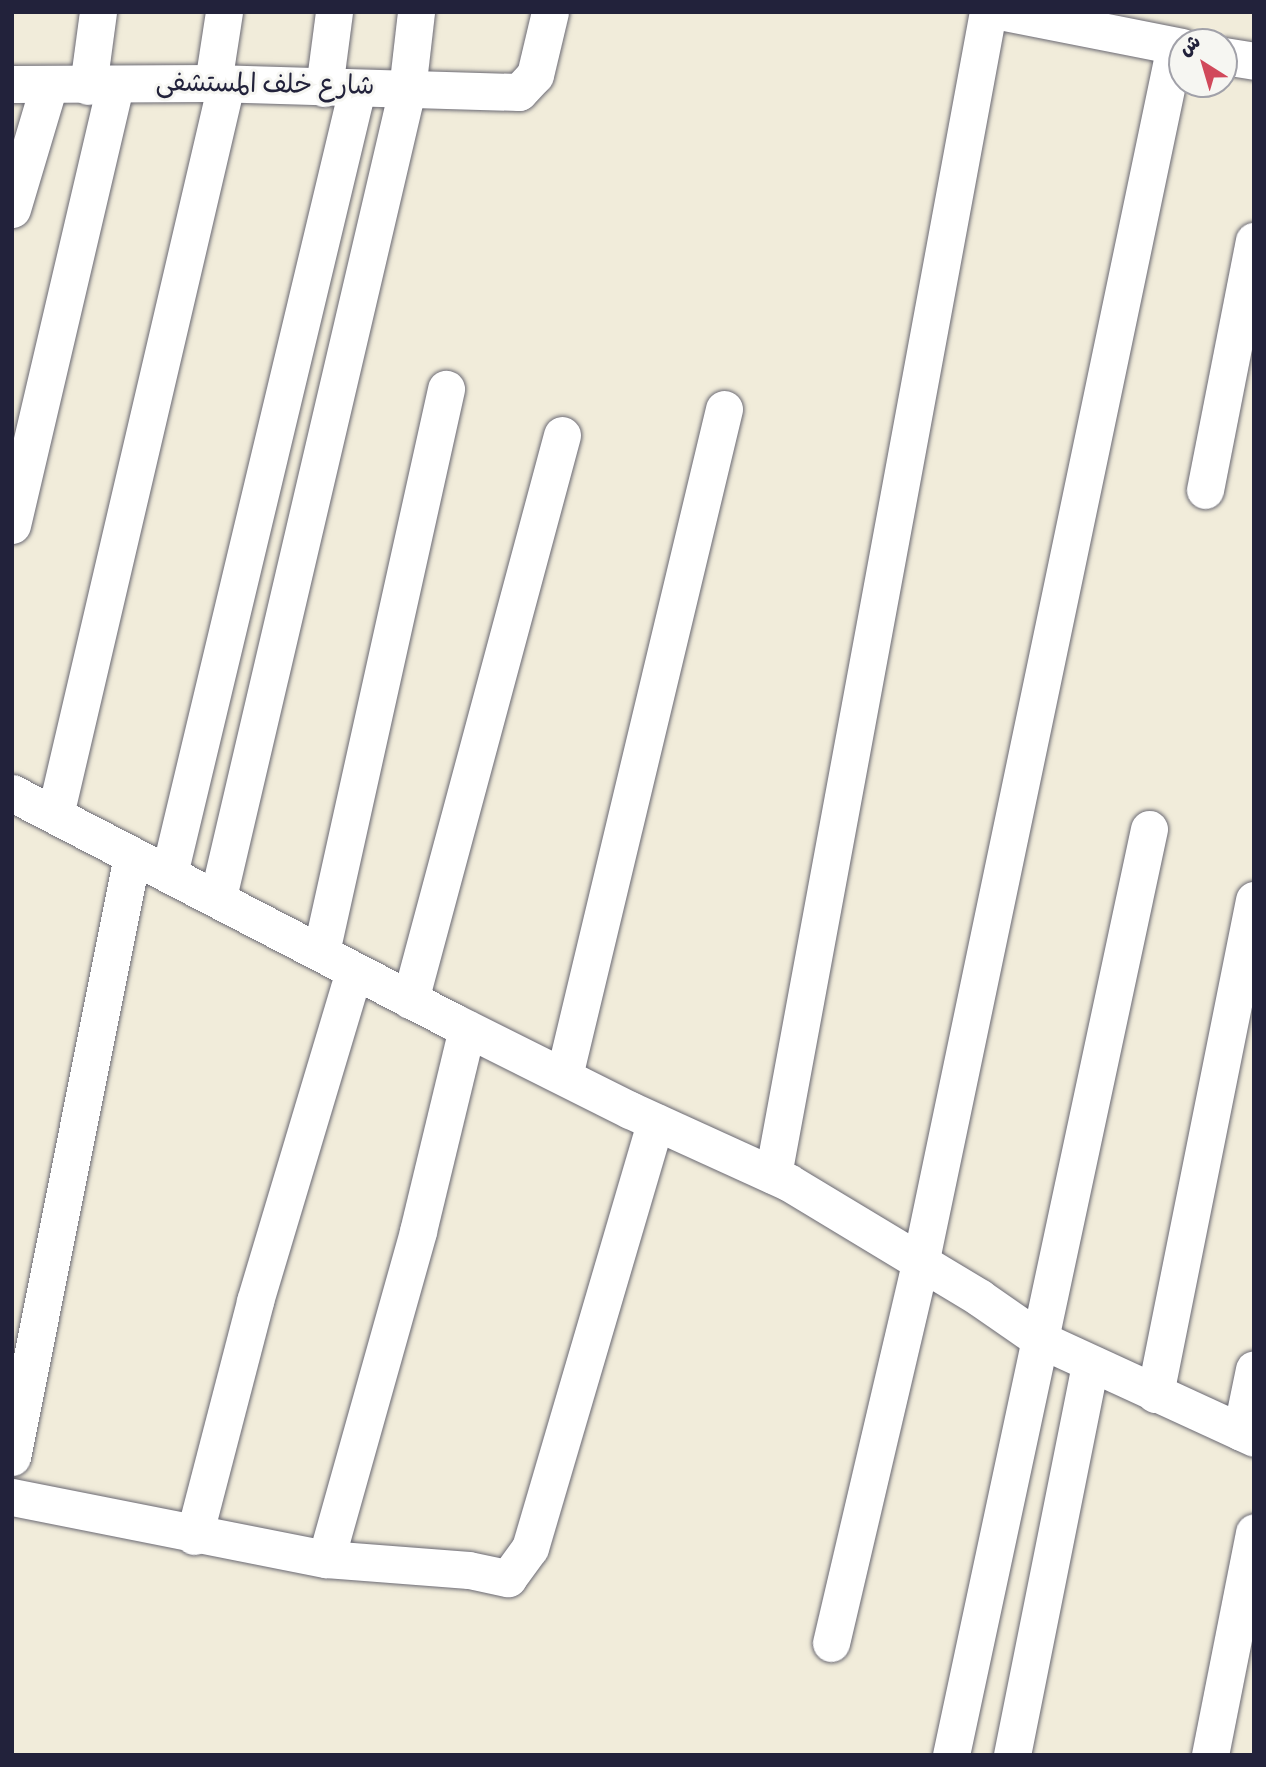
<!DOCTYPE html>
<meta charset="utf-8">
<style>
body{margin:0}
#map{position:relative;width:1266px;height:1767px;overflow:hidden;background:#f1ecda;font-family:Dekko,"Playpen Sans Arabic",sans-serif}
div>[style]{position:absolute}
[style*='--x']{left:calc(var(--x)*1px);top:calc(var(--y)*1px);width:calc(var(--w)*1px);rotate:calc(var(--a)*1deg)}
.roads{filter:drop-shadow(0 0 2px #6a6973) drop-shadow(0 0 2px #6a6973)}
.minor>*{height:37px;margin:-18.5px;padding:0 18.5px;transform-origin:18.5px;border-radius:18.5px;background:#fff}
span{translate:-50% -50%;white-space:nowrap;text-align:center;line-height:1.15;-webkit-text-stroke:6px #f6f6f2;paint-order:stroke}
.street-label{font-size:26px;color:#22223b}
.frame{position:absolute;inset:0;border:14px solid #22223b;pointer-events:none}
.north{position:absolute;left:1168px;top:28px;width:70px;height:70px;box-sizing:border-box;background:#f6f6f2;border:2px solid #a1a1a9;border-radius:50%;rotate:323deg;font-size:19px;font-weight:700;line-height:28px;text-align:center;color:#22223b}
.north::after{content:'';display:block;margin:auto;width:24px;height:32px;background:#d1495b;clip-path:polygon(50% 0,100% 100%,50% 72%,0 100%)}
</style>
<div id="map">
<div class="roads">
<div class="minor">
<i style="--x:1005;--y:12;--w:180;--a:11.2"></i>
<i style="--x:1224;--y:56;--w:30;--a:9"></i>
<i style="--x:213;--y:83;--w:72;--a:-81.2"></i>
<i style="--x:12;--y:84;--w:201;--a:-0.3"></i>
<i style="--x:213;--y:83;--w:306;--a:1.7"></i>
<i style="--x:519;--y:92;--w:23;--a:-47"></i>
<i style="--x:535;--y:75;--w:65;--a:-76.6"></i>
<i style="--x:88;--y:86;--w:75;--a:-82.3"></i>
<i style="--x:324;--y:88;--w:77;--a:-82.5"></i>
<i style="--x:12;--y:209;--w:129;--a:-73.4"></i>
<i style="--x:1205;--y:490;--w:254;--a:-78.9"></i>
<i style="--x:12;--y:525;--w:452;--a:-76.8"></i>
<i style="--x:12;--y:793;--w:496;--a:27.4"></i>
<i style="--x:452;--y:1021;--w:199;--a:26.6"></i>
<i style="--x:630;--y:1110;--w:174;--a:24.5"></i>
<i style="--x:788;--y:1182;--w:224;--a:31.1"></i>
<i style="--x:980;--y:1298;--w:72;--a:34.8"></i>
<i style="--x:1039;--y:1339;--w:237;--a:24.7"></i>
<i style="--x:55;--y:815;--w:751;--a:-76.83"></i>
<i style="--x:169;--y:874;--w:807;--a:-76.53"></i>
<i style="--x:218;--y:897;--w:829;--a:-76.82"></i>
<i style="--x:407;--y:90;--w:79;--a:-83.4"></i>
<i style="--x:321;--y:952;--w:577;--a:-77.48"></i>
<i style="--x:410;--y:1000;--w:585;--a:-74.94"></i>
<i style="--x:564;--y:1076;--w:686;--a:-76.51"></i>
<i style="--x:773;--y:1175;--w:1183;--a:-79.53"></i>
<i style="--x:1155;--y:1394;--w:504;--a:-78.67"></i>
<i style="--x:1241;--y:1432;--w:64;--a:-78.3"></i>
<i style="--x:12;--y:1457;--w:613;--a:-78.71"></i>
<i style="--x:12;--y:1497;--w:320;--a:11.2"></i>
<i style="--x:326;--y:1559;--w:143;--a:4.4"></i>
<i style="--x:469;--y:1570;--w:40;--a:12"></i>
<i style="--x:508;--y:1578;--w:37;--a:-54"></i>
<i style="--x:530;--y:1548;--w:444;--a:-73.6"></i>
<i style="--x:194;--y:1536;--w:243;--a:-75.4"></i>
<i style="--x:255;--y:1301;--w:344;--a:-73.3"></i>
<i style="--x:326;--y:1559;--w:341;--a:-74.3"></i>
<i style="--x:418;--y:1231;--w:208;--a:-76.4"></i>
<i style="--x:831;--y:1643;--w:389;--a:-76.8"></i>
<i style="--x:920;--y:1264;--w:1244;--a:-78.18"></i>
<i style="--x:951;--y:1755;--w:947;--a:-77.93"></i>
<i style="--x:1012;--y:1755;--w:399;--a:-78.7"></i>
<i style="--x:1210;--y:1755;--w:227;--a:-78.8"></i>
</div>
</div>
<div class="street-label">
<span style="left:265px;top:87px;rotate:1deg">شارع خلف المستشفى</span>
</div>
<div class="frame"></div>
<div class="north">ش</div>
</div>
